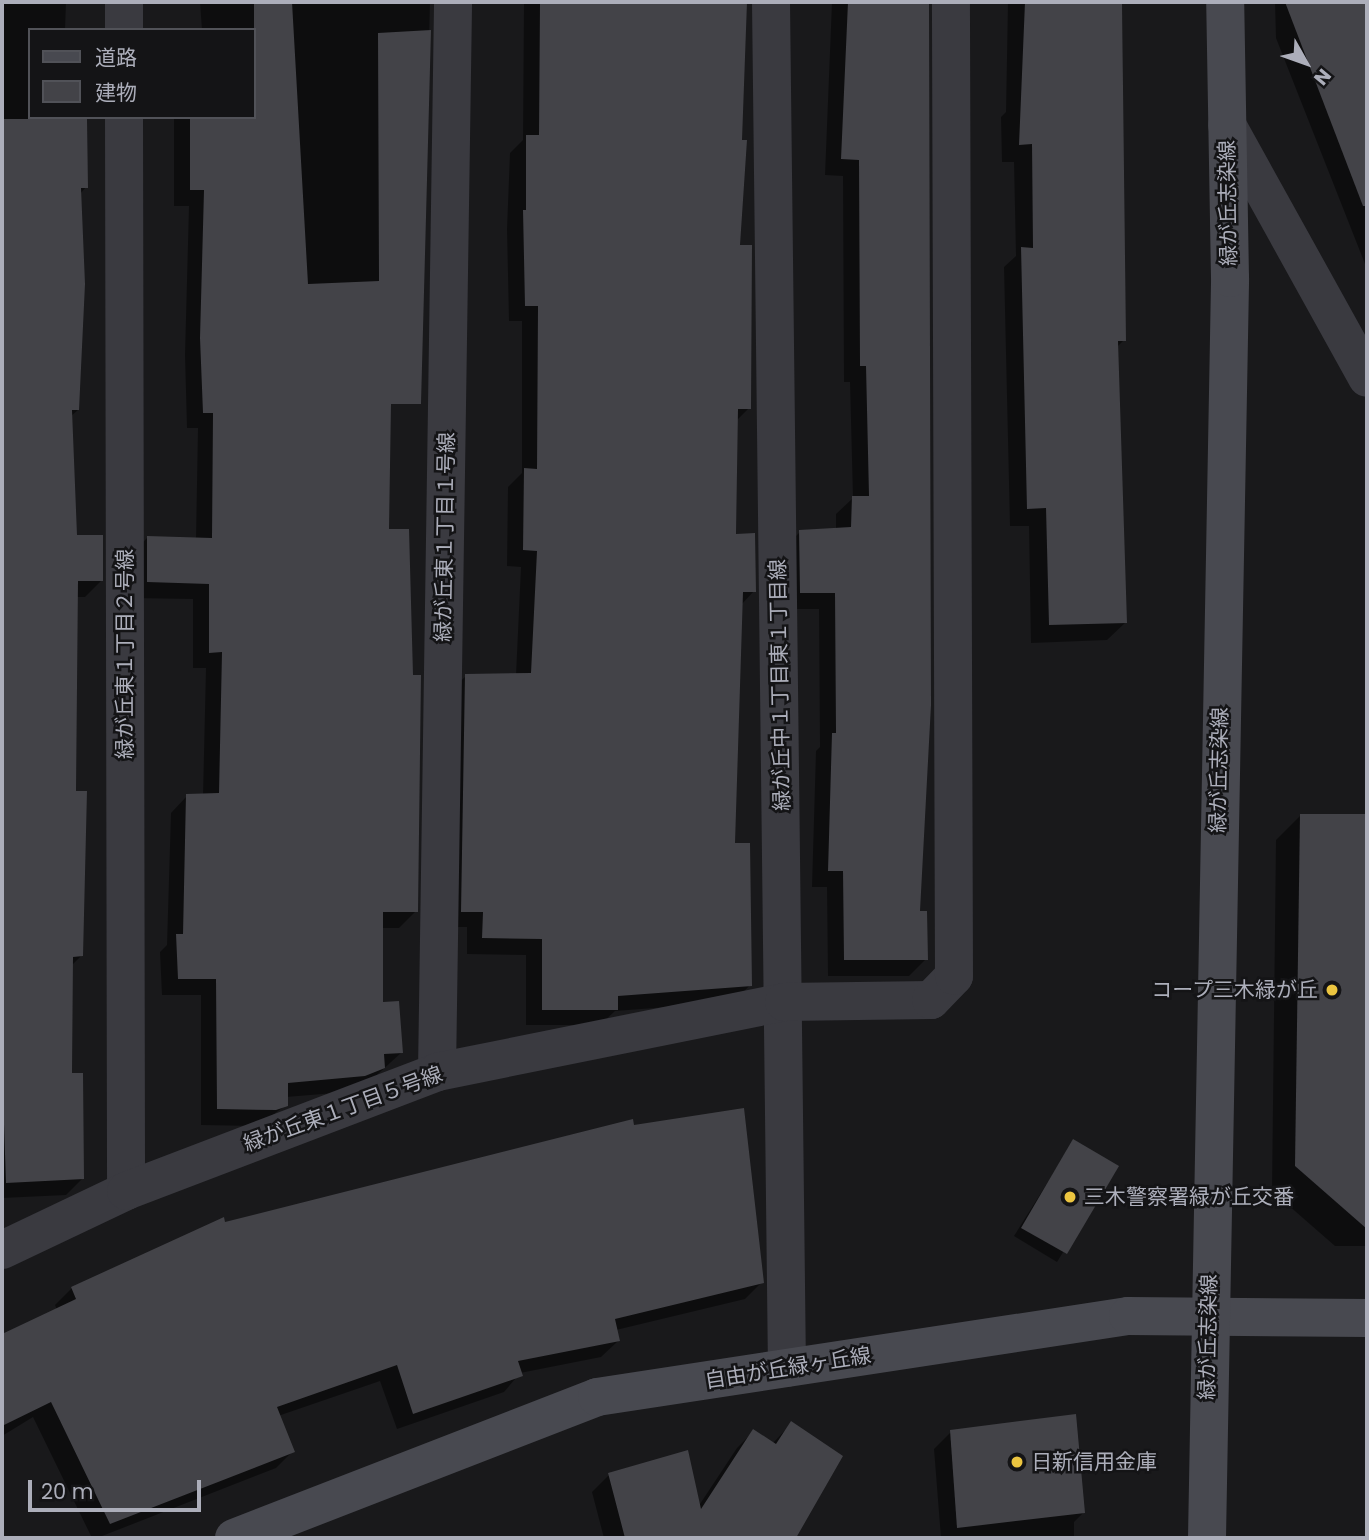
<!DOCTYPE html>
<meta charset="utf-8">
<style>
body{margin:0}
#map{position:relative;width:1369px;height:1540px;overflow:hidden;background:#19191b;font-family:Poppins,"Noto Sans JP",sans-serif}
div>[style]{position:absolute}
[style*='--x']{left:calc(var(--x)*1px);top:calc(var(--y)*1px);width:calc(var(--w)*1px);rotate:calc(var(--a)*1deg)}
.shadow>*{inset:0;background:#0007}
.building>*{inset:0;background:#434348}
.street>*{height:38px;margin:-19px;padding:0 19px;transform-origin:19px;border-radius:19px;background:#3a3a40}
.secondary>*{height:38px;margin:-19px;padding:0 19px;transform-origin:19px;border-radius:19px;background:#484950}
.dots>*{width:19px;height:19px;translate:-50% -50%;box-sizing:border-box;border:4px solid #141416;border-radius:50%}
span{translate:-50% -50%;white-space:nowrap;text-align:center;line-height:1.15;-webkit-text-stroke:5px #141416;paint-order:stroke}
.street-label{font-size:21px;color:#acaeba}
.poi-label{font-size:21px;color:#acaeba}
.right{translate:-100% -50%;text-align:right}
.left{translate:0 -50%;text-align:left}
.frame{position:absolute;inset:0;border:4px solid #acaeba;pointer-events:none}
.legend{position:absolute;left:28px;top:28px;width:228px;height:91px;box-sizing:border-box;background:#141416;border:2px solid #515258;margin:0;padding:9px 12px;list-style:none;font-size:21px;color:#acaeba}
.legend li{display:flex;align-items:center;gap:14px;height:35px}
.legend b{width:35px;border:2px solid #515258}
.north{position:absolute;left:1271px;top:28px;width:70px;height:70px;-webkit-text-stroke:5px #141416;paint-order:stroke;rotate:130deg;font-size:19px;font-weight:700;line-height:28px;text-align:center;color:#acaeba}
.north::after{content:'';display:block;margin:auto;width:24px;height:32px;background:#acaeba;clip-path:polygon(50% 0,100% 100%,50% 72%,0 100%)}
.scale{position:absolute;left:28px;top:1480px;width:173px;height:32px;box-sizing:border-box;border:4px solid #acaeba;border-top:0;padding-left:9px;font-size:21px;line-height:24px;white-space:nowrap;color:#acaeba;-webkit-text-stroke:5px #141416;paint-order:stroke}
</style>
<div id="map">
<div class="shadow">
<i style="clip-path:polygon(2px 2px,66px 2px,65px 30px,30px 30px,30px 117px,61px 117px,86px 187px,80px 194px,78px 410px,71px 416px,76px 537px,101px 581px,85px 597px,76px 597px,75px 793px,81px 956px,71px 966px,71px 1075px,83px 1178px,66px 1195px,2px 1198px)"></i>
<i style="clip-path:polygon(200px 2px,430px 2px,420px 386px,390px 403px,388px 530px,416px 911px,399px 928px,381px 928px,381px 1004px,402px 1052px,367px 1084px,347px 1092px,286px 1097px,286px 1105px,258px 1126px,201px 1125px,201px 995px,162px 995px,160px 952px,167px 945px,171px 813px,187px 796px,203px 796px,206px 668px,193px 668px,193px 599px,131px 598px,131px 555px,147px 538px,196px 539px,198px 428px,187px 428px,185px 355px,189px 206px,174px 206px,174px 117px,254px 117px,254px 30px,202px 30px)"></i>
<i style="clip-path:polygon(524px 2px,741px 2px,738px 247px,749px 408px,736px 421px,734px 536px,754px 591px,741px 605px,733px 845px,750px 985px,734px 1002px,615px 1011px,600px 1025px,526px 1025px,526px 955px,467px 954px,467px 927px,446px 927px,449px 692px,466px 676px,516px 675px,521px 567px,507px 566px,508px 487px,522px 473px,522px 321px,509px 321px,507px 229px,510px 153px,523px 140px)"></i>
<i style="clip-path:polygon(832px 2px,927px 2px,930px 705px,919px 913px,926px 959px,909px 976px,828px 976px,827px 887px,812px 887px,816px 751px,820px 747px,819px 609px,784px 609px,783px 549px,800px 532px,836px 530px,836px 514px,853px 498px,850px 382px,844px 382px,843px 176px,825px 175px)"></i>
<i style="clip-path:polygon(1008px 2px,1122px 2px,1124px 340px,1116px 348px,1126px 622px,1107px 640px,1031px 643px,1029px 526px,1010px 526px,1004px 267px,1016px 256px,1014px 162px,1002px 162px,1001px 117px,1006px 112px)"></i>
<i style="clip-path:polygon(1275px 2px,1367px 2px,1367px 269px,1276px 38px)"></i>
<i style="clip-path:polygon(1367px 815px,1367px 1246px,1335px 1246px,1272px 1191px,1276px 840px,1300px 816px)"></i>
<i style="clip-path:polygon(633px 1127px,762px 1282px,745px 1299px,616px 1330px,618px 1341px,601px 1357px,520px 1373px,504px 1392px,397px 1429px,380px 1381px,278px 1416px,293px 1451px,276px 1468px,97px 1538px,92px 1538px,33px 1417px,2px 1436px,2px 1336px,57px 1310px,55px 1305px,72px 1288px,224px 1224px)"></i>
<i style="clip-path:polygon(1073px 1142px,1116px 1166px,1057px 1262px,1014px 1236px)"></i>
<i style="clip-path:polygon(792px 1423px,841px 1457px,792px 1538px,604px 1538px,592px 1492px,609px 1475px,698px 1507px,737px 1448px,753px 1432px,772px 1444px)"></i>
<i style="clip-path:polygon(951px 1432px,1083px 1513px,1074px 1522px,1074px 1538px,941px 1538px,934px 1449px)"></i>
</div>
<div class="building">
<i style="clip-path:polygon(254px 2px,292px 2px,308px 284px,379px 281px,378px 33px,431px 30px,421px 404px,391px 404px,389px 529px,409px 529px,413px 675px,421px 675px,418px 912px,383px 912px,383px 1002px,399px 1001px,403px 1053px,384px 1054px,385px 1068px,365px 1076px,288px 1083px,288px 1106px,276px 1110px,217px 1109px,216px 979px,178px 979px,176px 934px,183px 934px,186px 794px,219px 793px,222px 652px,209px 653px,209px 584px,147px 582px,147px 536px,212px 538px,213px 413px,203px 413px,200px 338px,204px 190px,190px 190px,190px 117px,254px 117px)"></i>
<i style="clip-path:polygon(540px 2px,747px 2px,742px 140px,747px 140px,740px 245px,752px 245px,751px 409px,738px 409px,736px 534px,755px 533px,756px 592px,743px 592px,735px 843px,750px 843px,752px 986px,618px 996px,618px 1010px,542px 1010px,542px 939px,482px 938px,483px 912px,461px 912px,465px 674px,531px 673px,537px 551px,523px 550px,524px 468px,537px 469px,538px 306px,525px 306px,523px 210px,526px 210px,526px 135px,539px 135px)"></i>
<i style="clip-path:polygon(848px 2px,929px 2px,931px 705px,920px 911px,927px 911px,928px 960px,844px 960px,843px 871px,828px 871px,832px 733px,836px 733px,835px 593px,800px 593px,799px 530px,851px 527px,852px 496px,869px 496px,866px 366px,860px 366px,859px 160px,841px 159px)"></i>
<i style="clip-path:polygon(1025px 2px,1122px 2px,1126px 341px,1118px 341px,1127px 623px,1049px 625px,1046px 508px,1027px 509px,1021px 247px,1033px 248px,1032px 144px,1019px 145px)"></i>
<i style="clip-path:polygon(1285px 2px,1367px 2px,1367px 206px,1363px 206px)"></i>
<i style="clip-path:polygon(2px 119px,87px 119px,88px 188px,81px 188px,85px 284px,79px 410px,72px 410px,77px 535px,103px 535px,103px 581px,78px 581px,76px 791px,87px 791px,83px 956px,73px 957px,72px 1073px,83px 1073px,84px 1179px,6px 1183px,2px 1066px)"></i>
<i style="clip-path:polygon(1300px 814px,1367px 814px,1367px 1229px,1295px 1166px)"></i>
<i style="clip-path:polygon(744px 1108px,764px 1283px,615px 1319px,620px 1341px,518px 1361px,523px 1376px,413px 1414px,397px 1365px,277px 1407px,295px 1452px,110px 1524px,51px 1402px,2px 1426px,2px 1334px,76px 1299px,71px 1287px,224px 1217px,225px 1222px,633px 1119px,634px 1125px)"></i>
<i style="clip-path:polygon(1073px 1139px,1119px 1166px,1067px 1254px,1021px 1228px)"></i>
<i style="clip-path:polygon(1076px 1414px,1085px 1513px,957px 1528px,950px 1430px)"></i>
<i style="clip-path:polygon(791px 1421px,843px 1456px,796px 1538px,625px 1538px,608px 1473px,688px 1450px,701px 1509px,753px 1429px,776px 1444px)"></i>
</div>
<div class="street">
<i style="--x:124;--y:2;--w:28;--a:90"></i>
<i style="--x:771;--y:2;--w:1366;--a:89.33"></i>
<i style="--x:124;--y:117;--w:1074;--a:89.89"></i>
<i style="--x:1227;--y:125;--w:289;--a:61"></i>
<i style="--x:437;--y:1072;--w:1070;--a:-89.14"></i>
<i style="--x:2;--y:1250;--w:137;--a:-25.4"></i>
<i style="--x:126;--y:1191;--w:333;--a:-20.9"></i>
<i style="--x:437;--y:1072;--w:354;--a:-11.4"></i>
<i style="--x:784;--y:1002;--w:147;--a:-0.8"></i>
<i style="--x:931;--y:1000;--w:33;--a:-46"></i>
<i style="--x:954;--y:976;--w:974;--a:-90.18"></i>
</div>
<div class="secondary">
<i style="--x:234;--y:1538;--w:389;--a:-21.2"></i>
<i style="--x:597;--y:1397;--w:537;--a:-8.67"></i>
<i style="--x:1128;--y:1316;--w:239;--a:0.5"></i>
<i style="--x:1207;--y:1538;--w:1260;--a:-88.95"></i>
<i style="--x:1230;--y:278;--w:276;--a:-91"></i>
</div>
<div class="dots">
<i style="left:1332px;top:990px;background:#ecc540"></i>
<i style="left:1070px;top:1197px;background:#ecc540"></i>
<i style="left:1017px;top:1462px;background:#ecc540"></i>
</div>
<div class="street-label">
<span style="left:1228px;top:203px;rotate:-91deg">緑が丘志染線</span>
<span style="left:445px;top:537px;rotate:-89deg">緑が丘東１丁目１号線</span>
<span style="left:125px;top:654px;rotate:-90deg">緑が丘東１丁目２号線</span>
<span style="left:780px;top:685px;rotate:-91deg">緑が丘中１丁目東１丁目線</span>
<span style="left:1219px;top:770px;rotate:-89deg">緑が丘志染線</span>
<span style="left:343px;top:1109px;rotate:-20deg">緑が丘東１丁目５号線</span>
<span style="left:1208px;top:1337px;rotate:-89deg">緑が丘志染線</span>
<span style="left:788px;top:1368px;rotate:-9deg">自由が丘緑ヶ丘線</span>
</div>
<div class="poi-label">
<span class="right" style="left:1318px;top:990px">コープ三木緑が丘</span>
<span class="left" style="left:1084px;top:1197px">三木警察署緑が丘交番</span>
<span class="left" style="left:1031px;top:1462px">日新信用金庫</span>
</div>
<div class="frame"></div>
<ul class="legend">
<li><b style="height:9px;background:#484950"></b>道路</li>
<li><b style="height:19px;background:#434348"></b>建物</li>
</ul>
<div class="north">N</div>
<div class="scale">20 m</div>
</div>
